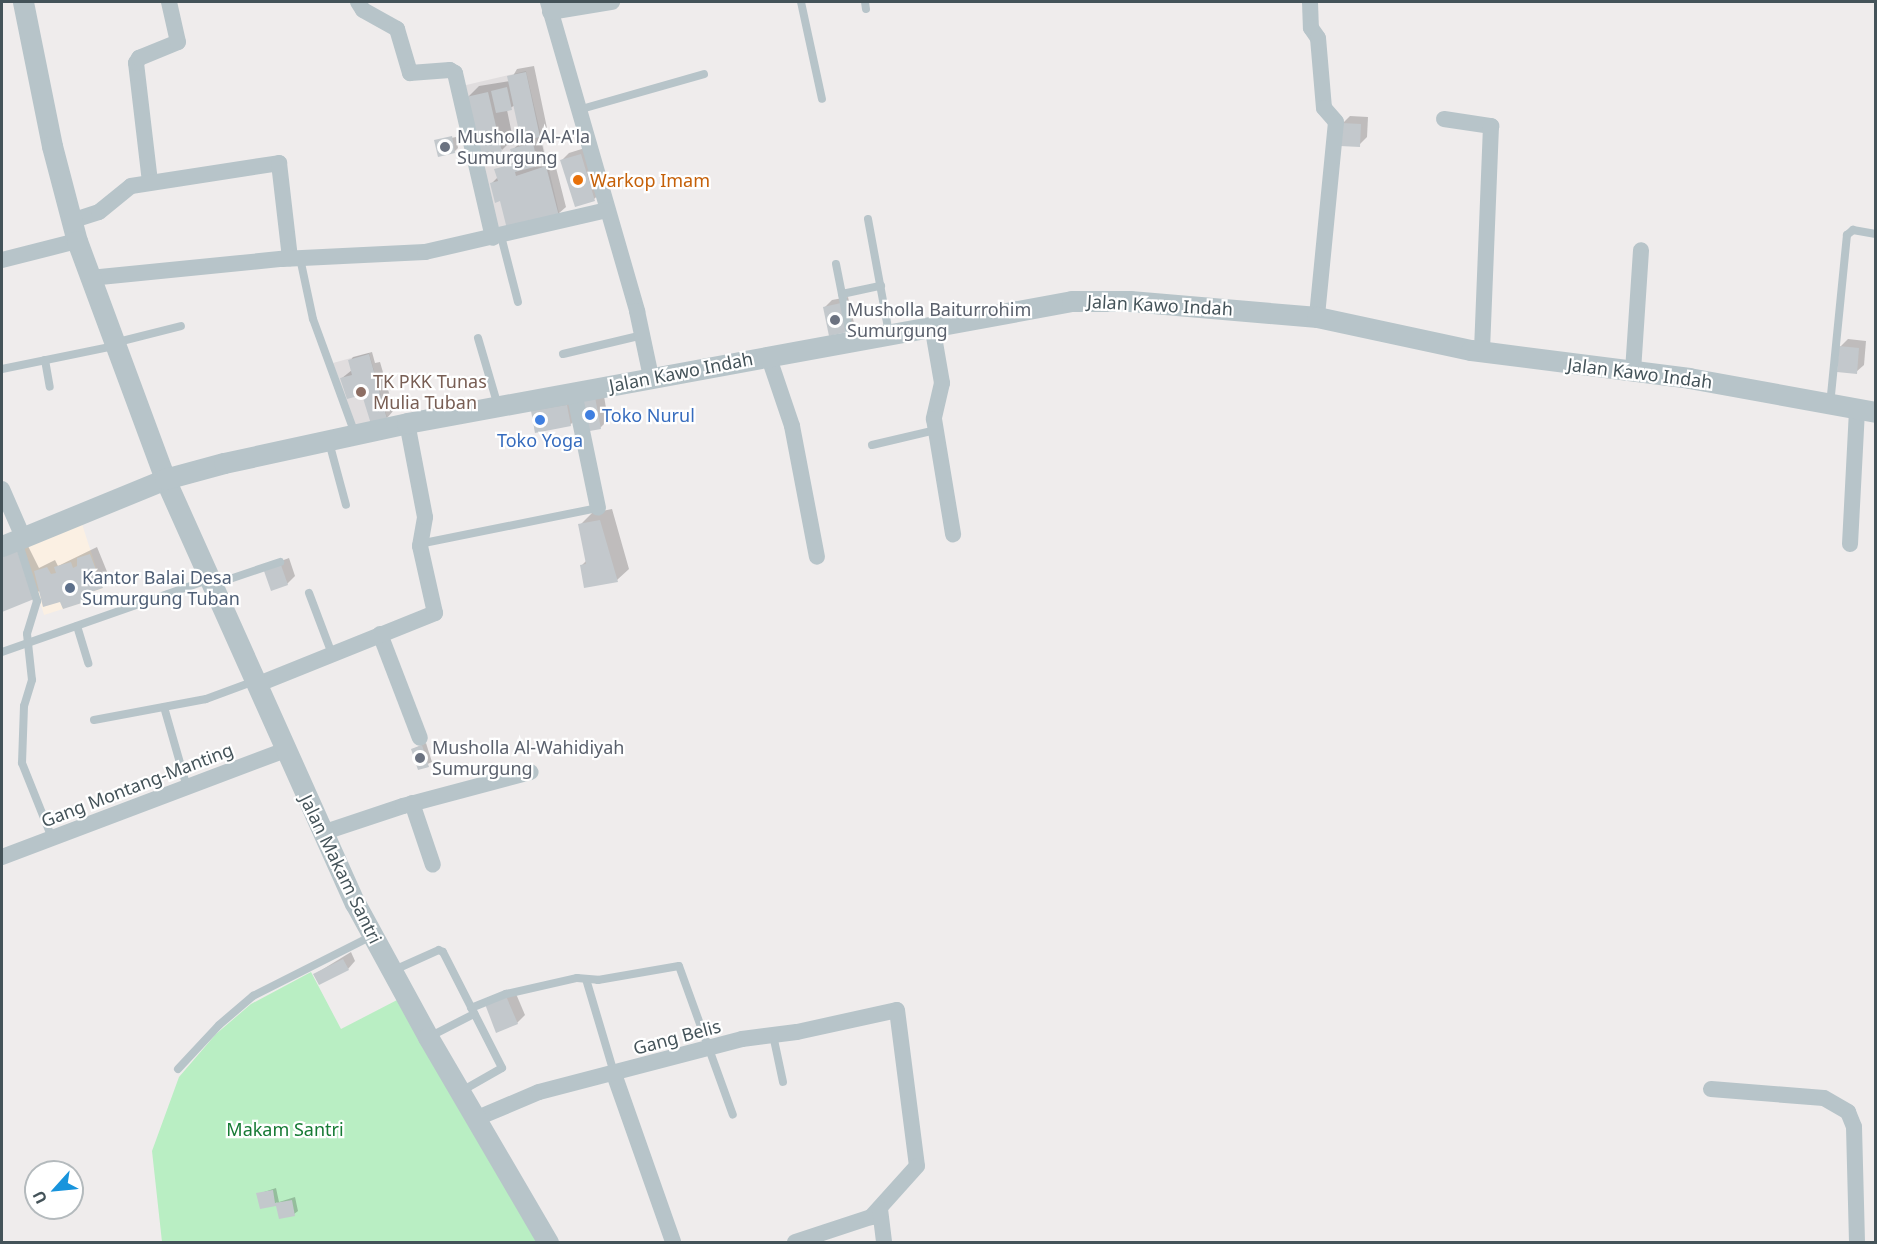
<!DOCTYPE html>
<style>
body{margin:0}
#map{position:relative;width:1877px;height:1244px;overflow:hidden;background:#efecec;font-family:"Noto Sans",sans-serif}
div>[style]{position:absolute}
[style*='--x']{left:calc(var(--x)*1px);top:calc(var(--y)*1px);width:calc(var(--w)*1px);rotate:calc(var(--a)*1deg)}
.commercial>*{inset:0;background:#fbf0e3}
.education>*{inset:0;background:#e0ddde}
.green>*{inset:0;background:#b9eec3}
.shadow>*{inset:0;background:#0003}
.building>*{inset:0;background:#c3c8cc}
.service>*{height:8px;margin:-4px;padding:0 4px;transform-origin:4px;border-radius:4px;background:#b7c4c9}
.minor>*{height:16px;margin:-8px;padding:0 8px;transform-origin:8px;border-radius:8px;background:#b7c4c9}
.tertiary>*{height:21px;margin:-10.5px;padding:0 10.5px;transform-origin:10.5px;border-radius:10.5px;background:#b7c4c9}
.dots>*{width:16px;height:16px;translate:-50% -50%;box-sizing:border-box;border:3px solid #fff;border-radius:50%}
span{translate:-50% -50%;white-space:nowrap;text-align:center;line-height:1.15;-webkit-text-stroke:4.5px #fff;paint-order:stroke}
.worship-label{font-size:18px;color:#5b616d}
.left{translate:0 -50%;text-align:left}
.food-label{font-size:18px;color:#c56008}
.street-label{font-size:18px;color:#445359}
.education-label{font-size:18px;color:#785e54}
.shop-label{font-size:18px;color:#366cbe}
.service-label{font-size:18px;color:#4e5e75}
.park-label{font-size:18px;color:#167a34}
.frame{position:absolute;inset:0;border:3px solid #445359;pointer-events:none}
.north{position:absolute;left:24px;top:1160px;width:60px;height:60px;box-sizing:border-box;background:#fff;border:2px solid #b4babd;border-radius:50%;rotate:243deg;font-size:16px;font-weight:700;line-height:24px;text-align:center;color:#445359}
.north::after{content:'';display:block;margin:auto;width:21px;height:27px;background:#1894dc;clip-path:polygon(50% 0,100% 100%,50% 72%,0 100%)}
</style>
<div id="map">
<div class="commercial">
<i style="clip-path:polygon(81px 521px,103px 589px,92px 592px,94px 599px,44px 615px,23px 544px)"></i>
</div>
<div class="education">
<i style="clip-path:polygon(526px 71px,560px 217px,498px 231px,462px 86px)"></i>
<i style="clip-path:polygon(369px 353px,388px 421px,356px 428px,333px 363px)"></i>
</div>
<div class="green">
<i style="clip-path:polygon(311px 972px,341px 1029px,399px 999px,538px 1242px,162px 1242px,152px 1151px,179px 1077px,216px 1034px,251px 1004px)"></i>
</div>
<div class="shadow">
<i style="clip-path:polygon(534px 66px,547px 128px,540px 135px,545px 157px,537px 164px,554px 160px,566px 207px,558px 214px,501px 199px,492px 183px,498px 177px,496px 170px,515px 162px,512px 150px,523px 141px,515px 105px,507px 110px,513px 139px,502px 150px,467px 98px,479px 86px,510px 81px,517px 69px)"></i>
<i style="clip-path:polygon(1350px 116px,1368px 117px,1367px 137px,1359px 145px,1342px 124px)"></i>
<i style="clip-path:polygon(456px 137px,458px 148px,454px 152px,436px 141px)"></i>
<i style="clip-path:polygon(588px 147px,602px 192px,594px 199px,562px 160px,569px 153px)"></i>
<i style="clip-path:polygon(848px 297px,854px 323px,846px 331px,824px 308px,832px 300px)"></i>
<i style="clip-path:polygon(1848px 339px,1866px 341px,1864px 365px,1856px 372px,1840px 347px)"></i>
<i style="clip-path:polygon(372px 352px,375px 363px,380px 362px,394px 410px,387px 418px,342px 378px,352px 370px,350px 361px,353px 357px)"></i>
<i style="clip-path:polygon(603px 390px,608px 420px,600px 428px,588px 393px)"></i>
<i style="clip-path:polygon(574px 398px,578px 417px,570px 425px,533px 412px,540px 404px)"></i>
<i style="clip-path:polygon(612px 509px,629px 569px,617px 580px,581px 566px,587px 560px,580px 525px,592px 513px)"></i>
<i style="clip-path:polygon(25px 540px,39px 568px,55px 560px,58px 566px,97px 547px,110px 579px,94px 590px,87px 600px,40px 590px,33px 597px,2px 610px,2px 551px)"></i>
<i style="clip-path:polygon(289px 558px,295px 576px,287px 584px,273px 564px)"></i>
<i style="clip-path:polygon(426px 743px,432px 762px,419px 768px,413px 749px)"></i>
<i style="clip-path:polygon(351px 952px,355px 961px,348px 969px,315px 974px)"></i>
<i style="clip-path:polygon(514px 989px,525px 1015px,517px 1023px,486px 1005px)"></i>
<i style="clip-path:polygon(276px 1188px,279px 1202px,295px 1197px,298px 1211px,294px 1214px,280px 1217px,277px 1202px,275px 1205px,258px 1194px)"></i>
</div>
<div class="building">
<i style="clip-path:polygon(526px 72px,540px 137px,521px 141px,507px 76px)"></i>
<i style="clip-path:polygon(507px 87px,512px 110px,496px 113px,491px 91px)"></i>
<i style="clip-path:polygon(488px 92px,502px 152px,480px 157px,466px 97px)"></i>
<i style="clip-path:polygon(1341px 123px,1361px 124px,1360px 147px,1340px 146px)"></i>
<i style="clip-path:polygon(452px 136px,455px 153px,438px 157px,434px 140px)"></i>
<i style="clip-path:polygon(533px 143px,538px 166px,515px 172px,516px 176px,546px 166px,559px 216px,507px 229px,500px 201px,495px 203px,490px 183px,498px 181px,494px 169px,514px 164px,510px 149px)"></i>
<i style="clip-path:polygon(581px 154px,595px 201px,575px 207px,560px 160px)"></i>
<i style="clip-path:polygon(841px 303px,847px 332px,829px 336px,823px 307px)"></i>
<i style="clip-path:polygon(1839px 346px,1859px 348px,1857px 374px,1837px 372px)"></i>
<i style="clip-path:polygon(369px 354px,387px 419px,371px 424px,362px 395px,347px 399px,340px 378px,352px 375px,348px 360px)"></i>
<i style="clip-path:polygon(595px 397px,601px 429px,584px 432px,578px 400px)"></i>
<i style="clip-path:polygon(567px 405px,571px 426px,535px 433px,531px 411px)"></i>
<i style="clip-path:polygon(600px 520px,618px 582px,584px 588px,580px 565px,586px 564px,578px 524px)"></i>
<i style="clip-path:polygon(17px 547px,34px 599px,2px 612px,2px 553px)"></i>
<i style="clip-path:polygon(90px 554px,103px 588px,86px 594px,88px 601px,63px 609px,60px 602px,43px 607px,34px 571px,47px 567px,51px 574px,56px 573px,54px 567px,71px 562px,73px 568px,77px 566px,77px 558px)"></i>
<i style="clip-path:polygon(281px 565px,288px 585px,271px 591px,264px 571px)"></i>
<i style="clip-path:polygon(422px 745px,429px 767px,418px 770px,411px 749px)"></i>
<i style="clip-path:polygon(343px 959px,349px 970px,319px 985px,313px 974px)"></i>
<i style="clip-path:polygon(506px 996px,518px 1024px,496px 1033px,485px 1004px)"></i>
<i style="clip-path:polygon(273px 1190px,275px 1203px,292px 1200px,295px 1216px,279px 1219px,276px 1206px,260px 1209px,256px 1193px)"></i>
</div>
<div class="service">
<i style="--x:801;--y:2;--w:99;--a:77.8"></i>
<i style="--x:865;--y:2;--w:7;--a:82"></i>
<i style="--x:578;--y:110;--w:131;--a:-15.9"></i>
<i style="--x:868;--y:219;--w:116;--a:79.6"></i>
<i style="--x:501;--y:236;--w:68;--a:75.6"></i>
<i style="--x:300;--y:258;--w:62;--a:78"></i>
<i style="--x:313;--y:319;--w:122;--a:69.9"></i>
<i style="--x:836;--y:264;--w:77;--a:78.8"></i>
<i style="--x:842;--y:294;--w:40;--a:-12"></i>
<i style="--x:478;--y:338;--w:71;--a:73.6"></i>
<i style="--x:114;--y:343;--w:69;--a:-14.2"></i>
<i style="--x:563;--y:354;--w:82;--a:-13.4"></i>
<i style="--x:45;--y:360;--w:27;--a:80"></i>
<i style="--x:2;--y:369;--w:114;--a:-11.6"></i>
<i style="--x:1830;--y:405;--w:171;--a:-84.3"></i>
<i style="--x:1847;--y:235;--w:8;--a:-40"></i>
<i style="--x:1853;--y:230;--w:23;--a:10"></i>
<i style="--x:329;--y:442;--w:65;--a:74.9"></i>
<i style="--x:872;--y:445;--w:66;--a:-13.2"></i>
<i style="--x:18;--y:541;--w:63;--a:72.4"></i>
<i style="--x:37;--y:601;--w:34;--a:107"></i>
<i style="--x:27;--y:634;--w:46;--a:83.8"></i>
<i style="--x:32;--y:680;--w:27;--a:107"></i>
<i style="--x:24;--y:706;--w:57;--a:92"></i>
<i style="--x:22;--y:763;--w:81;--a:68.2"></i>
<i style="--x:419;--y:544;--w:183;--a:-11.4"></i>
<i style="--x:212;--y:585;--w:72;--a:-18.7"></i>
<i style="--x:309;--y:593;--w:65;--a:69.3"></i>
<i style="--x:77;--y:626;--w:39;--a:73"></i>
<i style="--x:2;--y:652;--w:220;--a:-19.3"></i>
<i style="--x:164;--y:707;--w:83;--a:74"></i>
<i style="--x:94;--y:720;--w:114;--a:-10.6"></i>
<i style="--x:206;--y:699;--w:52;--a:-20.2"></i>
<i style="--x:392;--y:971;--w:51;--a:-24.1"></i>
<i style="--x:439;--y:950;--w:4;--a:27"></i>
<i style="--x:443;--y:952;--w:130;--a:63"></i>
<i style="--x:502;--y:1068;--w:48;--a:150.3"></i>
<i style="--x:586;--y:979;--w:98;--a:73.4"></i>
<i style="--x:471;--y:1008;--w:38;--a:-22"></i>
<i style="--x:506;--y:994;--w:73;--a:-12.7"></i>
<i style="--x:577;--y:978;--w:21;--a:5"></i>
<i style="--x:598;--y:980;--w:82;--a:-9.8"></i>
<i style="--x:679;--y:966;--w:158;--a:70.1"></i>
<i style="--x:773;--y:1035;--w:48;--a:78"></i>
<i style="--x:429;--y:1037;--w:51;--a:-27.1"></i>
<i style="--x:178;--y:1069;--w:60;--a:-47"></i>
<i style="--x:219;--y:1025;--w:45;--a:-40.5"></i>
<i style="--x:253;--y:996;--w:133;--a:-26.8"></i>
</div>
<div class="minor">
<i style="--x:358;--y:2;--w:9;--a:58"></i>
<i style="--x:363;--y:10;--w:39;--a:29"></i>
<i style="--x:397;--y:29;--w:46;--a:73.5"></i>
<i style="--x:410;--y:73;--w:40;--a:-4.3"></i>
<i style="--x:450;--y:70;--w:6;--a:31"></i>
<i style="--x:455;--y:73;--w:169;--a:77"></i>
<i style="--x:548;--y:2;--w:322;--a:73.9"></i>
<i style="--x:637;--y:311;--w:67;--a:78"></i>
<i style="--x:1310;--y:2;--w:26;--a:88"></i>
<i style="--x:1311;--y:28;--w:12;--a:55"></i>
<i style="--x:1318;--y:38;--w:70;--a:85.1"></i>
<i style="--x:1324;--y:108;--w:18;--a:49"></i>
<i style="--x:1336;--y:122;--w:196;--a:95.6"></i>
<i style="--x:550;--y:12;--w:63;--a:-9.2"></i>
<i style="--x:1444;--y:119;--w:48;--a:8.5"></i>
<i style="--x:1491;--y:126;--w:226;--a:92.3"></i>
<i style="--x:150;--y:182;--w:120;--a:-96.7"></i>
<i style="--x:136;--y:63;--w:6;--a:-59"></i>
<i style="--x:139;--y:58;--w:42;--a:-22.3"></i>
<i style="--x:178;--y:42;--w:41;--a:-102.7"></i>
<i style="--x:71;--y:221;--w:29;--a:-18"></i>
<i style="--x:99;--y:212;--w:41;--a:-39.1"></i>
<i style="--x:131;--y:186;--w:150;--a:-8.8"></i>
<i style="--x:279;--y:163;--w:96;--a:83.4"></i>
<i style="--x:2;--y:260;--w:77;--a:-14.2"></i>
<i style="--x:90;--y:278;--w:193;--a:-5.7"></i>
<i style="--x:282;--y:259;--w:143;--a:-2.8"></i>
<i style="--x:425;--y:252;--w:187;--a:-13"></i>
<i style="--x:932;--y:325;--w:59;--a:80.2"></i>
<i style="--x:942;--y:383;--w:37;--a:103"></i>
<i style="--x:934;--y:419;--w:117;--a:80.6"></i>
<i style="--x:768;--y:355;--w:75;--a:71.3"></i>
<i style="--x:792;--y:426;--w:133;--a:79.2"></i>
<i style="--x:1633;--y:371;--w:121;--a:-86.2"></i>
<i style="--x:574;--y:392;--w:118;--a:78.3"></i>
<i style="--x:2;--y:489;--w:52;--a:66.4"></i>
<i style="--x:1850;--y:544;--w:135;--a:-87"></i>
<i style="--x:380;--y:634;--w:111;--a:69"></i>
<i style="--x:256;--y:685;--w:193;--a:-21.9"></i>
<i style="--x:435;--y:613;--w:69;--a:-102.6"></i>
<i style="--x:420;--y:546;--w:29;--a:-80"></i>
<i style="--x:425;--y:517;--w:96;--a:-100.8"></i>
<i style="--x:412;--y:803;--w:65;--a:71.3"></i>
<i style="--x:322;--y:833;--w:85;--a:-18.4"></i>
<i style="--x:403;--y:806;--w:132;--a:-14.9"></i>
<i style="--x:2;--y:857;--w:303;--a:-20.7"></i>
<i style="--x:614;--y:1074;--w:178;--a:70.6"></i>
<i style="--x:1711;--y:1089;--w:113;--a:4.6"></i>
<i style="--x:1824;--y:1098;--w:28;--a:30"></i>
<i style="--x:1848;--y:1112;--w:16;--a:68"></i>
<i style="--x:1854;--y:1127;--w:115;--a:88.5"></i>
<i style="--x:475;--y:1119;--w:69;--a:-22.9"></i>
<i style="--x:539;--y:1092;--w:210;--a:-14.6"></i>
<i style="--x:742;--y:1039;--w:55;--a:-7.3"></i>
<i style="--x:797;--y:1032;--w:102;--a:-12.4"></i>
<i style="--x:897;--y:1010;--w:157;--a:82.7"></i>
<i style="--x:917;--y:1166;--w:69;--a:132"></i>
<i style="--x:871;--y:1217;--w:80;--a:161.8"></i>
<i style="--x:880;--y:1209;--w:33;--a:83"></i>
</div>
<div class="tertiary">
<i style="--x:23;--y:2;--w:147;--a:78.6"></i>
<i style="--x:52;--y:146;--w:98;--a:75.3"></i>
<i style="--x:77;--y:241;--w:254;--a:69.7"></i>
<i style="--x:165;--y:479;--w:465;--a:65.9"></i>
<i style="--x:355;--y:903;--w:153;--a:61.4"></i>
<i style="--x:428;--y:1037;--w:238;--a:59.7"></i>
<i style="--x:2;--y:546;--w:176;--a:-22.3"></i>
<i style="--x:165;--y:479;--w:61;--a:-15.2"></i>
<i style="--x:224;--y:463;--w:187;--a:-12.3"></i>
<i style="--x:407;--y:423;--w:676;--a:-10.4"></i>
<i style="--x:1072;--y:301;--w:58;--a:0"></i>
<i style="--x:1130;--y:301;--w:188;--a:4.9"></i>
<i style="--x:1317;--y:317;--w:157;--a:12.1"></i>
<i style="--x:1471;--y:350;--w:220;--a:7.3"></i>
<i style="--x:1689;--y:378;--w:190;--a:10.3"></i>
</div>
<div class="dots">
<i style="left:445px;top:147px;background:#6b7280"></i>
<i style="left:578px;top:180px;background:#e8710a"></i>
<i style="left:835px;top:320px;background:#6b7280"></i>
<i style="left:361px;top:392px;background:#8d6e63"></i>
<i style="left:590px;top:415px;background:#3f7fe0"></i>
<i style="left:540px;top:420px;background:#3f7fe0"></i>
<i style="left:70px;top:588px;background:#5c6f8a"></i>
<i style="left:420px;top:758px;background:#6b7280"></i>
</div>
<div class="worship-label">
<span class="left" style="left:457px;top:147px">Musholla Al-A'la<br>Sumurgung</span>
<span class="left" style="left:847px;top:320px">Musholla Baiturrohim<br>Sumurgung</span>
<span class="left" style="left:432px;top:758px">Musholla Al-Wahidiyah<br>Sumurgung</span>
</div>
<div class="food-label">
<span class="left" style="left:590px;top:180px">Warkop Imam</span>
</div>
<div class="street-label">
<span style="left:1160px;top:305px;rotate:3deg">Jalan Kawo Indah</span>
<span style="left:681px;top:372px;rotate:-11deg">Jalan Kawo Indah</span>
<span style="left:1640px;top:373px;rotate:7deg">Jalan Kawo Indah</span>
<span style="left:137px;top:785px;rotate:-21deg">Gang Montang-Manting</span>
<span style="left:341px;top:869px;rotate:64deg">Jalan Makam Santri</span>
<span style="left:677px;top:1037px;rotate:-15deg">Gang Belis</span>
</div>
<div class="education-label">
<span class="left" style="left:373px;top:392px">TK PKK Tunas<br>Mulia Tuban</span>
</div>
<div class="shop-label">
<span class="left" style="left:602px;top:415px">Toko Nurul</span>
<span style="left:540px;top:440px">Toko Yoga</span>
</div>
<div class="service-label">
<span class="left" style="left:82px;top:588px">Kantor Balai Desa<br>Sumurgung Tuban</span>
</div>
<div class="park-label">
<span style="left:285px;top:1129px">Makam Santri</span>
</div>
<div class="frame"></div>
<div class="north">U</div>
</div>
